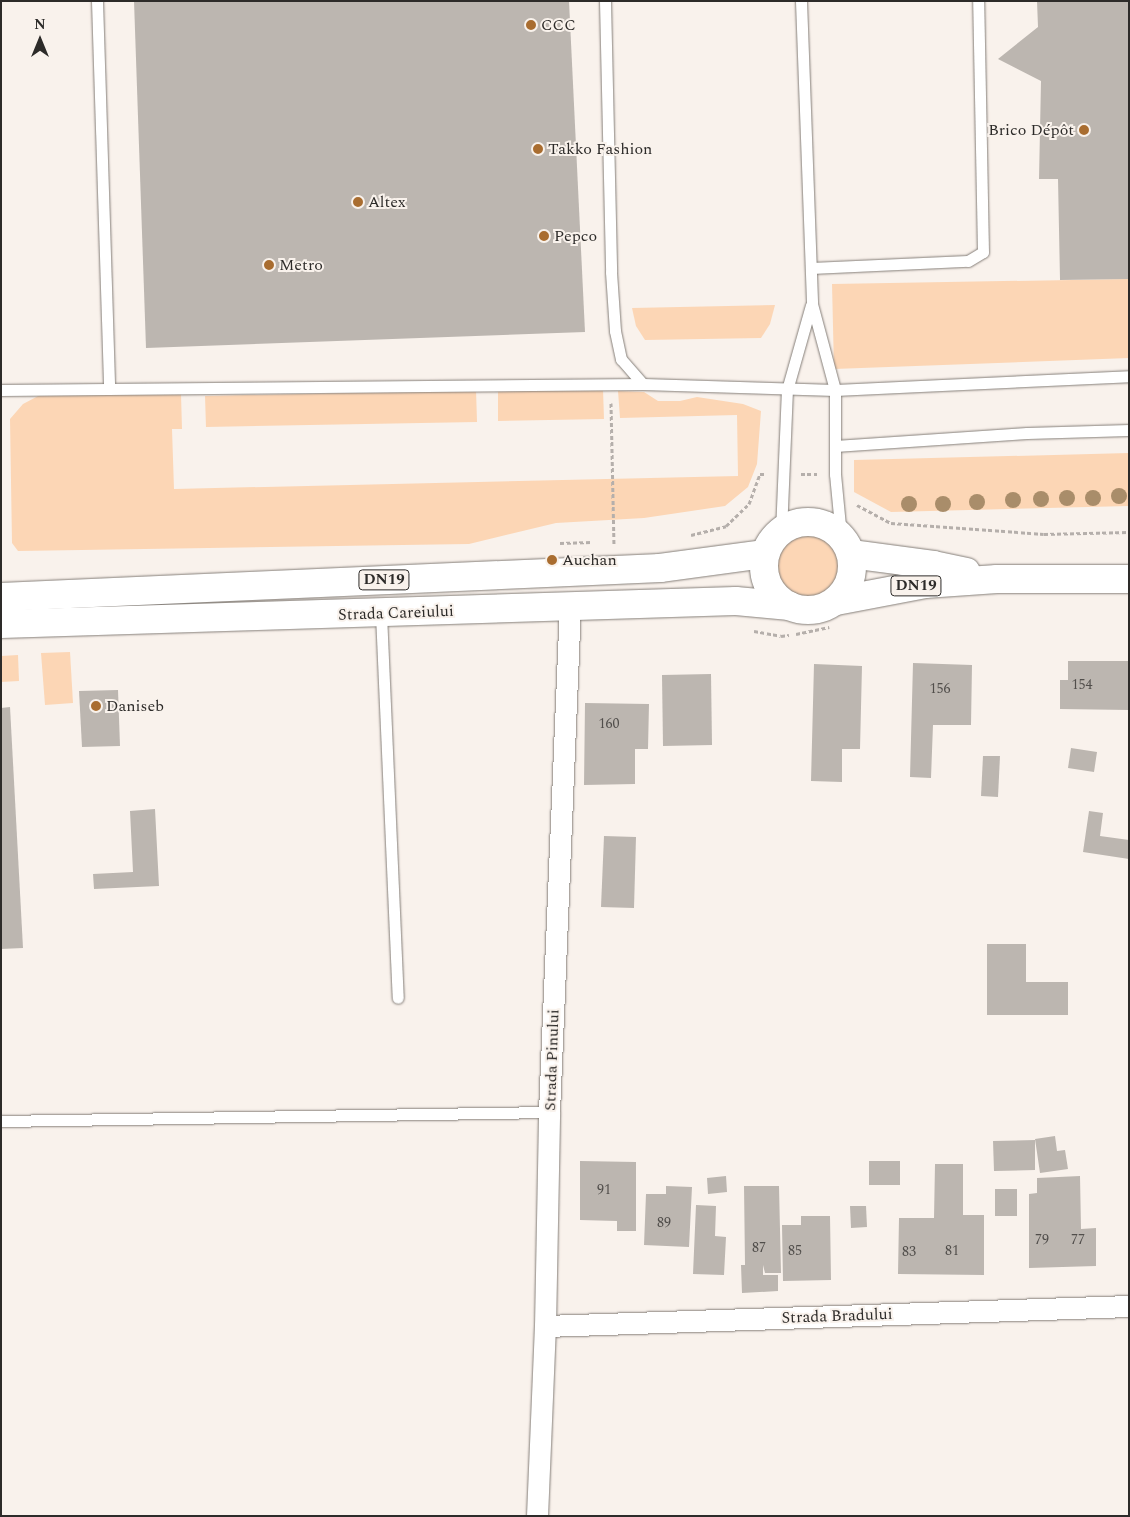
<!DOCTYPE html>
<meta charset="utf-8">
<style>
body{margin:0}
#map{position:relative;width:1130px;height:1517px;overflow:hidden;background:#f9f2ec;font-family:Spectral,serif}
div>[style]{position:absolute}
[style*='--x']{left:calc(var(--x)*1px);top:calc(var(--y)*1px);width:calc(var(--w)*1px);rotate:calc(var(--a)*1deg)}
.green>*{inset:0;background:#fcd6b5}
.round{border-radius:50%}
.building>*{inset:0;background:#bcb6b0}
.path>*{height:3px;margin-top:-1.5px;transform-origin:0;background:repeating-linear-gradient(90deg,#b5afab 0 4px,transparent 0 6.5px)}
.roads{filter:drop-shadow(0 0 1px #857f79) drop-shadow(0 0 1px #857f79)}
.service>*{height:11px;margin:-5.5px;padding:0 5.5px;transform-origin:5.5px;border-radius:5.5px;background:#fff}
.minor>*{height:21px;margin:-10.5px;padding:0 10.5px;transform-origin:10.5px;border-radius:10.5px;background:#fff}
.primary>*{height:28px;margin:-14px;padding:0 14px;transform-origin:14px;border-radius:14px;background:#fff}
.primary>.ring{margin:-14px;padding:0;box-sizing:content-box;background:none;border:28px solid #fff;border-radius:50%}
.trees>*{width:16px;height:16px;margin:-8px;border-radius:50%;background:#a98d6a}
.dots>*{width:14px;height:14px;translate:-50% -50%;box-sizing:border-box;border:2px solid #f9f2ec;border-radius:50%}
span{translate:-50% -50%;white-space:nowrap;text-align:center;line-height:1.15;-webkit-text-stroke:4px #f9f2ec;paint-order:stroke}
.number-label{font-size:14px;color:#514e4b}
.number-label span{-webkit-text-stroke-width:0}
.shield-label span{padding:1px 4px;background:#f9f2ec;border:1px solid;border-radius:4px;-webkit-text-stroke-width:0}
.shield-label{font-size:15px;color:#2d2b29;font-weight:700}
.poi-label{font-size:16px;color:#2d2b29}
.left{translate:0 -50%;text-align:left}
.right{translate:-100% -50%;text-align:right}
.street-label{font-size:16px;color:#2d2b29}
.frame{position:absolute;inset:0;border:2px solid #2d2b29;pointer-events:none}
.north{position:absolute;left:15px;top:15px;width:50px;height:50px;-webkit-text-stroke:4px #f9f2ec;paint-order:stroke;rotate:0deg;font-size:14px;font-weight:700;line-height:20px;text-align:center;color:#2d2b29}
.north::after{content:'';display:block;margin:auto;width:18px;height:22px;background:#2d2b29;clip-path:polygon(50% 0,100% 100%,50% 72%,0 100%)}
</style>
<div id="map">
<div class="green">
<i style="clip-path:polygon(1129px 279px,1129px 358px,834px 369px,832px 284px)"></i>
<i style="clip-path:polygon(775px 305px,770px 324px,761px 338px,645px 340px,636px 326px,632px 308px)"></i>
<i style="clip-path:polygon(603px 389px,604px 419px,498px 421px,498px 391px)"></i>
<i style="clip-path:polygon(476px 390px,477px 422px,206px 427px,205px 396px)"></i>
<i style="clip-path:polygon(618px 391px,644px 392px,658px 401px,680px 401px,697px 397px,743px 404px,761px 411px,757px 464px,748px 487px,725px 506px,644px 518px,556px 523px,469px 544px,18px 551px,12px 543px,10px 419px,23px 404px,42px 394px,181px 394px,182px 429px,172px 429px,174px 489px,738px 476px,737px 415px,620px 418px)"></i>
<i style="clip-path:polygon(1129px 453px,1129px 506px,891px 512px,854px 492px,854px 460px)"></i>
<i class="round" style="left:775px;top:532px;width:68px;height:68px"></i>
<i style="clip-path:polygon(70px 652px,73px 703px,45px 705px,41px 653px)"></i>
<i style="clip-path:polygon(18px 655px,19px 681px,1px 682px,1px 656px)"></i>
</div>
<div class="building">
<i style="clip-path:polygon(134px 1px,569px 1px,585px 332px,146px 348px)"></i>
<i style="clip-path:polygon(1037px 1px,1129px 1px,1129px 279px,1060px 280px,1058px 179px,1039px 179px,1041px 81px,998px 59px,1038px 27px)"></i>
<i style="clip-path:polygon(1068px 661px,1129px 661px,1129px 710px,1060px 709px,1060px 680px,1068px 680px)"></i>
<i style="clip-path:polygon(913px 663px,972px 665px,971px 725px,933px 725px,931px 778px,910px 777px)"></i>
<i style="clip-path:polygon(814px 664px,862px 666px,860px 749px,842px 749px,842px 782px,811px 781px)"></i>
<i style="clip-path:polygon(711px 674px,712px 745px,663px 746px,662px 675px)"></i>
<i style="clip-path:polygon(118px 690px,120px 746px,82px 747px,79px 691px)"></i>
<i style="clip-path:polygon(585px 703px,649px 704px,648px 749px,635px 749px,635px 784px,584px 785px)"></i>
<i style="clip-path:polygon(10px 707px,23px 948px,1px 949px,1px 708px)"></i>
<i style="clip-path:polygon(1071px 748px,1097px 752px,1094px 772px,1068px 768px)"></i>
<i style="clip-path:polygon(983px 756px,1000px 756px,998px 797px,981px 796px)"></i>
<i style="clip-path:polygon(155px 809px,159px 886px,94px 889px,93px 874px,133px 872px,130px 811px)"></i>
<i style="clip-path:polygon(1089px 811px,1103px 813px,1100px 836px,1129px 840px,1129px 859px,1083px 852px)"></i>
<i style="clip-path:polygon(604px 836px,636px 837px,634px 908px,601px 907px)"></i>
<i style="clip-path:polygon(987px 944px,1026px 944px,1026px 982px,1068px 982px,1068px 1015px,987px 1015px)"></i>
<i style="clip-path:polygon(1055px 1136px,1057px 1151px,1065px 1150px,1068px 1169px,1040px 1173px,1035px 1139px)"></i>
<i style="clip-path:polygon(1035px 1140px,1035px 1170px,994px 1171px,993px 1141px)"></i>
<i style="clip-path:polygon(580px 1161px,636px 1162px,636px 1231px,617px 1231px,617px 1221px,580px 1220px)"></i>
<i style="clip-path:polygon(869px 1161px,900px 1161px,900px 1185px,869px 1185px)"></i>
<i style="clip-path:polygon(935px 1164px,963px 1164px,963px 1215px,984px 1215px,984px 1275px,898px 1274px,899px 1218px,934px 1218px)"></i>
<i style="clip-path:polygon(726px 1176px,727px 1192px,708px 1194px,707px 1178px)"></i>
<i style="clip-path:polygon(1080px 1176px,1081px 1229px,1096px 1228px,1096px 1266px,1029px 1268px,1029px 1194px,1037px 1193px,1037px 1178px)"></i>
<i style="clip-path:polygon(666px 1186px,692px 1187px,689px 1247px,644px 1245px,646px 1194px,666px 1194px)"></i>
<i style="clip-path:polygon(744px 1186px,779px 1186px,781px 1273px,765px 1273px,763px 1265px,763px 1275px,778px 1275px,778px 1291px,742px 1293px,741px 1265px,745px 1265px)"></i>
<i style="clip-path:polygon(995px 1189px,1017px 1189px,1017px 1216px,995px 1216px)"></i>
<i style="clip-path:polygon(696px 1205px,716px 1206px,715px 1236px,726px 1237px,724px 1275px,693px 1274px)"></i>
<i style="clip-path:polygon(850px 1206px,866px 1206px,867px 1227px,851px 1228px)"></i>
<i style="clip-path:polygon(801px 1216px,830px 1216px,831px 1280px,783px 1281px,782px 1225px,801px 1225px)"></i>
</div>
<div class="path">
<i style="--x:611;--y:403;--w:141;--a:88.8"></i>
<i style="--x:801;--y:474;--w:16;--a:0"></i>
<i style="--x:857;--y:505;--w:38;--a:28"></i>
<i style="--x:891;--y:523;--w:153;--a:4.1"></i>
<i style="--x:1044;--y:534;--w:85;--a:-1.3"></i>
<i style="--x:691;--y:535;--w:36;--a:-14"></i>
<i style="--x:726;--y:526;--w:32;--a:-44"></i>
<i style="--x:749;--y:504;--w:32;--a:-70"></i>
<i style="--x:760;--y:474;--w:4;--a:0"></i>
<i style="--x:560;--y:543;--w:32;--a:-2"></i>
<i style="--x:754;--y:631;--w:27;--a:10"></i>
<i style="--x:781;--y:636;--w:8;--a:-7"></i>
<i style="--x:796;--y:634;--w:34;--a:-12"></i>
</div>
<div class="roads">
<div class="service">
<i style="--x:97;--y:1;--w:388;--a:88.2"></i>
<i style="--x:605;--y:1;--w:271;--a:88.7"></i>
<i style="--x:611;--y:272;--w:59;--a:86.1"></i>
<i style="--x:615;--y:331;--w:29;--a:78"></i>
<i style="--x:621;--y:359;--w:33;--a:49"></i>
<i style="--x:643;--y:384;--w:192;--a:1.8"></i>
<i style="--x:835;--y:390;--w:294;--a:-2.7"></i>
<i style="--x:801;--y:1;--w:303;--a:87.9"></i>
<i style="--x:812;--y:304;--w:89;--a:75"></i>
<i style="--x:835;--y:390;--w:84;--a:90"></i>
<i style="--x:835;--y:474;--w:62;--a:84.5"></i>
<i style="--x:811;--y:268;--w:157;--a:-2.6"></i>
<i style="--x:968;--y:261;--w:17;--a:-31"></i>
<i style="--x:983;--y:252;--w:251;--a:-91.1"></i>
<i style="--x:1;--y:390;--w:642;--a:-0.54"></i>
<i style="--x:835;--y:446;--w:192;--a:-3.9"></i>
<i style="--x:1027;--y:433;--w:102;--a:-1.7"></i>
<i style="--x:781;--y:532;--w:142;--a:-87.6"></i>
<i style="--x:787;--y:390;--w:88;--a:-74.2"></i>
<i style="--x:381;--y:614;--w:384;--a:87.5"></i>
<i style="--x:1;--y:1121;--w:548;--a:-0.94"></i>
</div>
<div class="minor">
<i style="--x:545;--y:1326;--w:584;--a:-1.96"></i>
<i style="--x:537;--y:1516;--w:190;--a:-87.6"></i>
<i style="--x:545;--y:1326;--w:214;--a:-88.9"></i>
<i style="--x:549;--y:1112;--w:507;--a:-87.63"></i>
</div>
<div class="primary">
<i class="ring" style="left:764px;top:522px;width:60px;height:60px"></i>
<i style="--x:851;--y:554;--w:83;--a:7.6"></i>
<i style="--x:933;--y:565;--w:34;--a:12"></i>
<i style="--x:1;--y:597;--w:660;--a:-2.52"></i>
<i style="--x:660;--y:568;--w:106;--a:-7.6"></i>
<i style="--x:836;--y:601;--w:91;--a:-10.8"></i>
<i style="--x:925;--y:584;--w:72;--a:-4"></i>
<i style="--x:997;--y:579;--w:132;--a:0"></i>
<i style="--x:1;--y:624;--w:735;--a:-1.79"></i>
<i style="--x:736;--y:601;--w:54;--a:5.3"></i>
</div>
</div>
<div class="trees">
<i style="left:1119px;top:496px"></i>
<i style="left:1067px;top:498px"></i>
<i style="left:1093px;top:498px"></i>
<i style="left:1041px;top:499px"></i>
<i style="left:1013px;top:500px"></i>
<i style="left:977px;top:502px"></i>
<i style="left:909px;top:504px"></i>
<i style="left:943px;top:504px"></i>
</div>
<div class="dots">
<i style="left:531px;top:25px;background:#a96d30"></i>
<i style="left:1084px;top:130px;background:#a96d30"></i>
<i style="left:538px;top:149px;background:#a96d30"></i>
<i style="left:358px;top:202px;background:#a96d30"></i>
<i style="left:544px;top:236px;background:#a96d30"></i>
<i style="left:269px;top:265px;background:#a96d30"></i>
<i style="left:552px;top:560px;background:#a96d30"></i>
<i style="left:96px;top:706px;background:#a96d30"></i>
</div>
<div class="number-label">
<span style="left:1082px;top:685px">154</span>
<span style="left:940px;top:689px">156</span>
<span style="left:609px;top:724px">160</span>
<span style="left:604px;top:1190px">91</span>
<span style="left:664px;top:1223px">89</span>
<span style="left:1042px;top:1240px">79</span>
<span style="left:1078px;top:1240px">77</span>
<span style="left:759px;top:1248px">87</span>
<span style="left:795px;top:1251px">85</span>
<span style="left:952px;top:1251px">81</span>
<span style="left:909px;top:1252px">83</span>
</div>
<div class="shield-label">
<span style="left:384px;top:580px">DN19</span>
<span style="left:916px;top:586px">DN19</span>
</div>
<div class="poi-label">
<span class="left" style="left:541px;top:25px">CCC</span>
<span class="right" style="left:1074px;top:130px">Brico Dépôt</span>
<span class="left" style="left:548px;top:149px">Takko Fashion</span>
<span class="left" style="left:368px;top:202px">Altex</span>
<span class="left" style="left:554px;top:236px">Pepco</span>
<span class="left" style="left:279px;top:265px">Metro</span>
<span class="left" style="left:562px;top:560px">Auchan</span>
<span class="left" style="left:106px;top:706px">Daniseb</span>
</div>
<div class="street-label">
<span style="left:396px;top:613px;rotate:-2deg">Strada Careiului</span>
<span style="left:552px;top:1060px;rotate:-88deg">Strada Pinului</span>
<span style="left:837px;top:1316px;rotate:-2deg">Strada Bradului</span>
</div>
<div class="frame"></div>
<div class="north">N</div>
</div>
